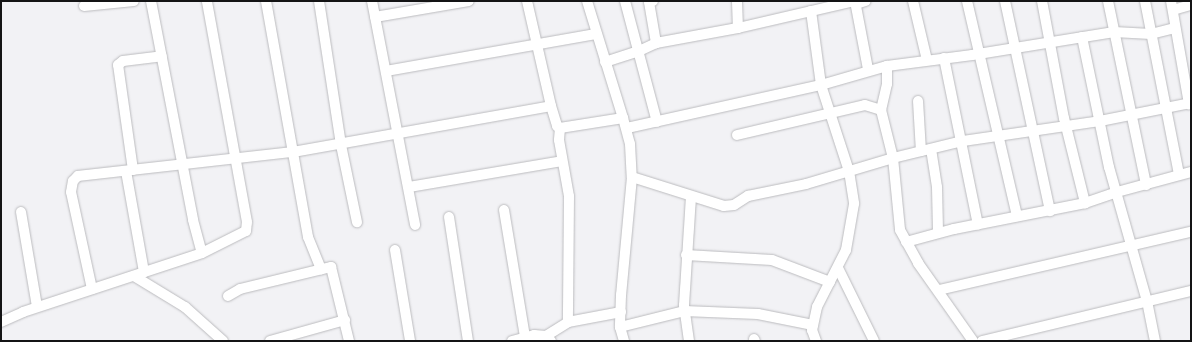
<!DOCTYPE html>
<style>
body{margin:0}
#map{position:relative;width:1192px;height:342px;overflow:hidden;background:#f2f2f5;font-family:"Titillium Web",sans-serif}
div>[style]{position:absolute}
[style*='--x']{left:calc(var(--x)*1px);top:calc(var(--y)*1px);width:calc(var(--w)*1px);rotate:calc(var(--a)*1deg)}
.roads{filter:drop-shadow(0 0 1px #bbbbbe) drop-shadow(0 0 1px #bbbbbe)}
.minor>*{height:10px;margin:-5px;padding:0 5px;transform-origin:5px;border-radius:5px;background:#fff}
span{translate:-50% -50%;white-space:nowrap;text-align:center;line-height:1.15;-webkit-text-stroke:4px #f2f2f5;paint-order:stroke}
.frame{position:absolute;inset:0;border:2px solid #141415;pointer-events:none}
</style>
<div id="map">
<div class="roads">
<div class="minor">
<i style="--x:151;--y:1;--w:223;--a:79.1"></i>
<i style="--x:193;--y:220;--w:34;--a:75"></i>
<i style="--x:266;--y:1;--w:240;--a:79.9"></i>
<i style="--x:308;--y:237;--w:35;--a:68"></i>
<i style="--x:319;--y:1;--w:146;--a:81.3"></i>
<i style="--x:341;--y:145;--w:79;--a:78.3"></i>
<i style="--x:372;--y:1;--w:228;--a:79.1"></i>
<i style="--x:527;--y:1;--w:108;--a:77.1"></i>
<i style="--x:625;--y:1;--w:125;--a:75.2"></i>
<i style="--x:653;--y:1;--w:4;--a:166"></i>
<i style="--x:649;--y:2;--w:42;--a:80.3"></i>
<i style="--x:737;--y:1;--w:27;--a:88"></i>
<i style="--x:855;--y:1;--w:69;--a:79.2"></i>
<i style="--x:913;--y:1;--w:61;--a:76.7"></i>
<i style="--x:967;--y:1;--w:221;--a:76.9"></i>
<i style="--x:1005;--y:1;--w:215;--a:77.9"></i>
<i style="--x:1042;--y:1;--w:119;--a:79.4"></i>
<i style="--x:1064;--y:118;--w:88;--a:76.1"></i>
<i style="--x:1108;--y:1;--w:188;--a:78.3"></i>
<i style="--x:1145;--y:1;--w:177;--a:78.9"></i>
<i style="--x:1171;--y:1;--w:105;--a:80.1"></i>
<i style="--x:856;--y:4;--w:10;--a:-17"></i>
<i style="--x:84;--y:6;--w:50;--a:-5.7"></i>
<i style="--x:1173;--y:10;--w:19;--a:-16"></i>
<i style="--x:811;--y:11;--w:75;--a:82.3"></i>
<i style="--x:821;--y:85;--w:90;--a:72"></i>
<i style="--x:849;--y:171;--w:33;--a:81"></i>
<i style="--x:854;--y:204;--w:47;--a:99.9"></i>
<i style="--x:846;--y:250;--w:64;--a:117"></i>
<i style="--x:817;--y:307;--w:24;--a:102"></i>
<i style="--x:812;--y:330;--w:12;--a:70"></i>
<i style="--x:375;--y:17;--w:95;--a:-9.7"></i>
<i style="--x:1082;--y:37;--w:133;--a:78.3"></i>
<i style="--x:1109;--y:167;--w:139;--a:74.2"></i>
<i style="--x:1147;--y:301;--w:41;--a:78.7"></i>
<i style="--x:944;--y:58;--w:170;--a:78.5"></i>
<i style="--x:605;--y:62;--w:36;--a:-18"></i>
<i style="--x:639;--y:51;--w:19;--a:-25"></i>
<i style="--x:656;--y:43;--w:83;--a:-10.4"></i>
<i style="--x:738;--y:28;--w:119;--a:-13.1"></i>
<i style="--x:887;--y:66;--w:18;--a:90"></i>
<i style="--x:887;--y:84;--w:27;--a:103"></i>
<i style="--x:881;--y:110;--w:49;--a:76"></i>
<i style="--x:893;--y:158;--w:72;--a:84.4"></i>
<i style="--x:900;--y:230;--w:38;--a:61"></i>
<i style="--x:918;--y:263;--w:95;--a:54.8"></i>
<i style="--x:386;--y:71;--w:213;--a:-10"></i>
<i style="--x:918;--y:101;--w:50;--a:86.6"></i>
<i style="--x:623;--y:118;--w:27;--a:75"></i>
<i style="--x:630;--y:144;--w:33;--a:87"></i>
<i style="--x:632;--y:177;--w:119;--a:95.3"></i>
<i style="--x:621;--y:295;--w:32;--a:92"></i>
<i style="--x:620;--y:327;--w:15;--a:74"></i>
<i style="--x:560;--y:128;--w:64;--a:-9"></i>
<i style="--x:623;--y:118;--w:122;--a:-107.1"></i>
<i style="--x:627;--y:128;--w:199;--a:-12.5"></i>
<i style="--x:821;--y:85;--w:69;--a:-16.1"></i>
<i style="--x:887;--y:66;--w:86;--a:-7.4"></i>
<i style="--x:972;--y:55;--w:144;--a:-9.2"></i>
<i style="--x:1114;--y:32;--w:37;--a:3"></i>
<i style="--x:1151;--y:34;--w:25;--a:-14"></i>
<i style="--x:737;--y:135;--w:131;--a:-13.2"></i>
<i style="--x:865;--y:105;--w:17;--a:17"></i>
<i style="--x:931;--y:149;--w:38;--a:81"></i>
<i style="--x:937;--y:187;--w:45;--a:88.7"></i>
<i style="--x:133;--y:170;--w:106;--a:-98.1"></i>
<i style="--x:118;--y:65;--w:6;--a:-39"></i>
<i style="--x:123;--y:61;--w:39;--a:-7"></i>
<i style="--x:126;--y:171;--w:103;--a:79.9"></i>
<i style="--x:632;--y:177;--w:96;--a:17.5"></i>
<i style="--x:724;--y:206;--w:10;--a:-6"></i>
<i style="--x:734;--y:205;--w:17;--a:-33"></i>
<i style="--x:748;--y:196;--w:59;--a:-11.7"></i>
<i style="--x:806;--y:184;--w:91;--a:-16.6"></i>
<i style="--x:893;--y:158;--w:72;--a:-13.7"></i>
<i style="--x:963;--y:141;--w:138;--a:-8.3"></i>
<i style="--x:1100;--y:121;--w:93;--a:-11.2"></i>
<i style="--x:409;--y:187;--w:155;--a:-9.6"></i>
<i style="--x:504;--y:210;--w:129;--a:80.6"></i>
<i style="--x:21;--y:212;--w:96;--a:80.4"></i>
<i style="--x:449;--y:217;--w:125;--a:81.3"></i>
<i style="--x:906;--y:242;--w:50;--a:-15.2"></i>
<i style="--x:954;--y:229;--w:134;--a:-11.2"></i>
<i style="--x:1085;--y:203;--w:34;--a:-19"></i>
<i style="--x:1117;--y:192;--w:77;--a:-15.1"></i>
<i style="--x:395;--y:250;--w:92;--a:80.6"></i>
<i style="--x:686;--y:255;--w:86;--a:3.3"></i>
<i style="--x:772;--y:260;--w:62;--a:20.8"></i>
<i style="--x:838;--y:268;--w:81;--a:63.7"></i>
<i style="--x:134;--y:276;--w:60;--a:31.3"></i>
<i style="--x:185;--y:307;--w:51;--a:41.8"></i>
<i style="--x:92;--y:289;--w:99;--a:-102.2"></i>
<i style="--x:71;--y:192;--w:11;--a:-80"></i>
<i style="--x:73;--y:181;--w:7;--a:-45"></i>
<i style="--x:78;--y:176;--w:216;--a:-6.4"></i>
<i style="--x:293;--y:152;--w:262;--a:-10.1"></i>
<i style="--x:551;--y:106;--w:21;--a:73"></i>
<i style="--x:557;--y:126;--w:4;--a:34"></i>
<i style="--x:560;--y:128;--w:12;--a:95"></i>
<i style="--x:559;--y:140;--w:57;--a:79.9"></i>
<i style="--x:569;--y:196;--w:126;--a:90.5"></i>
<i style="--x:939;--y:290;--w:259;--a:-13"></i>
<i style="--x:228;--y:296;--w:14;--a:-30"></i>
<i style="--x:240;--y:289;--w:94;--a:-13.6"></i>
<i style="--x:331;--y:267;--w:76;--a:76.3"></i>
<i style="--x:1;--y:322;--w:24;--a:-24"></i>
<i style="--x:23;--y:312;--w:188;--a:-18.2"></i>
<i style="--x:202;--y:253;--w:49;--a:-26.6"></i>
<i style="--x:246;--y:231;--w:9;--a:-84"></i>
<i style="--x:247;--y:222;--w:225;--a:-100.3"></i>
<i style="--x:620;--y:327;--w:66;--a:-14"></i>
<i style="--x:684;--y:311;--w:74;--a:2.3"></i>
<i style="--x:758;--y:314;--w:56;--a:11.3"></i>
<i style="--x:546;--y:336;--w:26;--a:-32"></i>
<i style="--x:568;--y:322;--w:54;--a:-10.7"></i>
<i style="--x:754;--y:339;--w:2;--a:63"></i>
<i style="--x:270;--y:341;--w:78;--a:-15.6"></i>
<i style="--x:512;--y:341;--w:23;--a:-15"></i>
<i style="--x:534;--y:335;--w:12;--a:5"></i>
<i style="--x:546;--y:336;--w:7;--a:45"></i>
<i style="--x:689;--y:341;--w:36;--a:-98"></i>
<i style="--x:684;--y:305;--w:108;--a:-86.3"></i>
<i style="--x:982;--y:341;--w:215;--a:-13.5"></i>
</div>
</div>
<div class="frame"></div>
</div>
